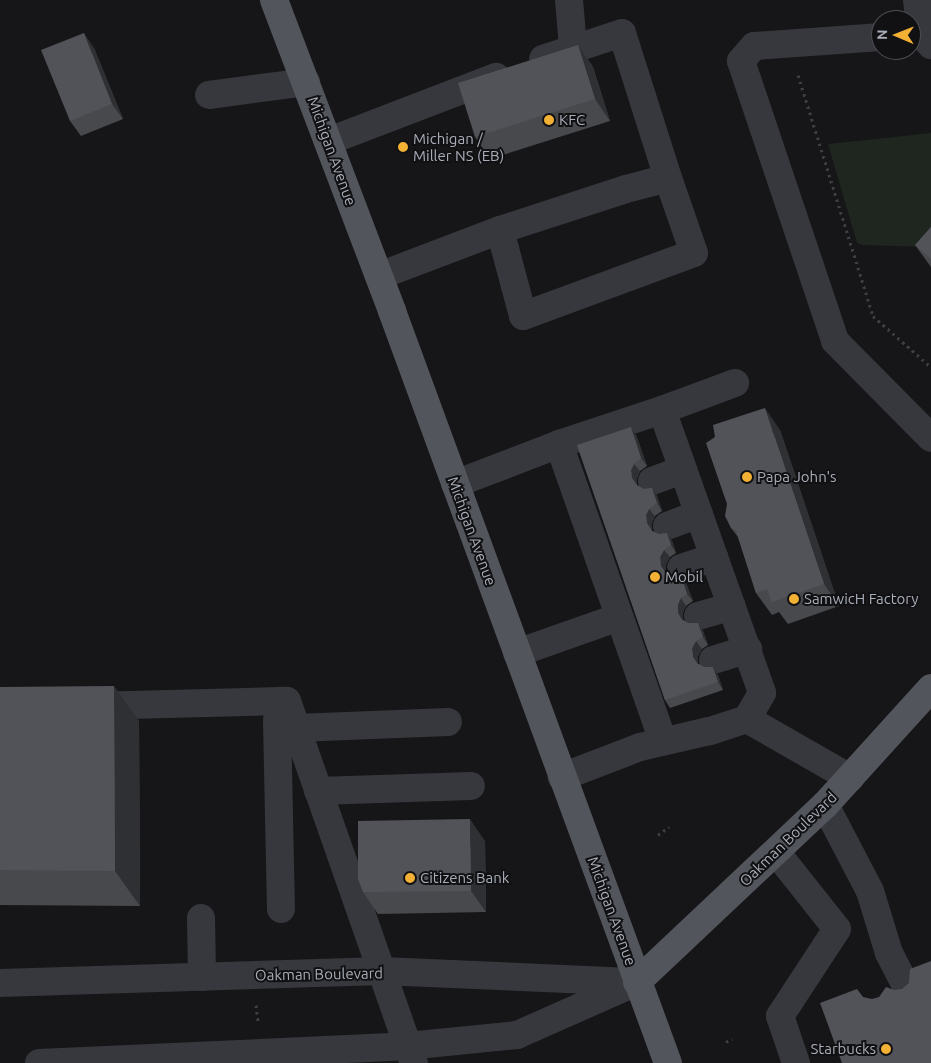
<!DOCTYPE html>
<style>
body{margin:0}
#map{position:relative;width:931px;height:1063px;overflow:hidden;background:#161618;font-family:Ubuntu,sans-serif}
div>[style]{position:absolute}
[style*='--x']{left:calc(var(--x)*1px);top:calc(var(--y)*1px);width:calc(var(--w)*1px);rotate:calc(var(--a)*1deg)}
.green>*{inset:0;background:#1e261f}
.path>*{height:3px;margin-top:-1.5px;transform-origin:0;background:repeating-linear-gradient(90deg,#3d3f44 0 2.5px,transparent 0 6.5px)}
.minor>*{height:28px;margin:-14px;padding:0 14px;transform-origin:14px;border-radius:14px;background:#37383d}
.major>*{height:28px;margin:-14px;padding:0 14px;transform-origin:14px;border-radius:14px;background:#53555c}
.wall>*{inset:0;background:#47494d}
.shaded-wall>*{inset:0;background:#2f3033}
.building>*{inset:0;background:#525359}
.dots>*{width:14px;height:14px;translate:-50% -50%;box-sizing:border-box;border:2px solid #111113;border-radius:50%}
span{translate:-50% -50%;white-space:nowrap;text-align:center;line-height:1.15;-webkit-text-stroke:4px #111113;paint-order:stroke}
.poi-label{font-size:15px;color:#a8adb8}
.left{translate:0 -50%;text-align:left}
.right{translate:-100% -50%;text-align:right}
.street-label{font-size:15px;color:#a8adb8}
.north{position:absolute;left:871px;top:10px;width:50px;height:50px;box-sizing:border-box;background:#111113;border:1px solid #4d4f55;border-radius:50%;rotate:271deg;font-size:14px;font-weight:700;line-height:20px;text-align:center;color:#a8adb8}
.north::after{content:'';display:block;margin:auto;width:18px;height:22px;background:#f2b134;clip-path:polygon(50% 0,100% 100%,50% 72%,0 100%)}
</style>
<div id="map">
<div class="green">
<i style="clip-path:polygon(931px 133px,931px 247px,863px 245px,857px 243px,828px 144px)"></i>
</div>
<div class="path">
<i style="--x:798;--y:75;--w:252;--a:72.7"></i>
<i style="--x:873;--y:316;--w:77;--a:41.3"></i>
<i style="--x:658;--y:835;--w:14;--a:-36"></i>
<i style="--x:256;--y:1005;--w:16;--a:83"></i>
<i style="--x:726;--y:1042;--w:7;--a:-27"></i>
</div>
<div class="minor">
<i style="--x:569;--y:0;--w:47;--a:85.1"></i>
<i style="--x:917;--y:0;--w:34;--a:83"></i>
<i style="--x:921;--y:34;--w:15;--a:48"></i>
<i style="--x:881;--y:37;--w:127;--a:175.9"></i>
<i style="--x:754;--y:46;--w:20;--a:131"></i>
<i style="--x:741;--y:61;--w:295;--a:71.4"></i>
<i style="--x:835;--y:341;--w:136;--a:45.3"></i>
<i style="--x:209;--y:95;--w:98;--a:-7.6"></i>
<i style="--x:329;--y:141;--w:179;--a:-21"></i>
<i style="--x:500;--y:230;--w:89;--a:75"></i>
<i style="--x:523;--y:316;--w:182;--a:-20.2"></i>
<i style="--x:694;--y:253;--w:79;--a:-109.1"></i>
<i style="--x:379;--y:276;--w:129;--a:-20.8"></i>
<i style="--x:500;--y:230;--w:133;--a:-18"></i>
<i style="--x:626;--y:189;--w:43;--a:-14.7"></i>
<i style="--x:668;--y:178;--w:152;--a:-107.6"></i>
<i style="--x:622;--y:33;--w:83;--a:161.8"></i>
<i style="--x:662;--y:410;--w:78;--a:-20.3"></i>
<i style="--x:559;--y:444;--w:315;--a:70.7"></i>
<i style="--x:652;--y:481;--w:33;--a:-20"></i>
<i style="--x:455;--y:484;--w:111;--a:-21"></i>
<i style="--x:559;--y:444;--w:108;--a:-18.3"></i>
<i style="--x:662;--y:410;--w:300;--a:70.5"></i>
<i style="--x:762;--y:693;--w:30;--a:120"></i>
<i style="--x:747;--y:719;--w:40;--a:162"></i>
<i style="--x:709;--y:731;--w:71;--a:166.9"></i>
<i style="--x:640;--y:747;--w:84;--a:159"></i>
<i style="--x:667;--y:526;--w:34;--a:-21"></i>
<i style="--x:681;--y:568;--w:35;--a:-18"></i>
<i style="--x:698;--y:616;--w:35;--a:-16"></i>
<i style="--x:517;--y:653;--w:108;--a:-19.4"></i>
<i style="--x:713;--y:660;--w:37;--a:-17"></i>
<i style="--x:90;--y:706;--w:197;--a:-1.5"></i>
<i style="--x:287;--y:701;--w:384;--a:70.7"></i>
<i style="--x:747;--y:719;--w:119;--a:29.8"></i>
<i style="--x:277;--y:720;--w:189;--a:88.8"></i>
<i style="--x:296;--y:728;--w:152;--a:-2.3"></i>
<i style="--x:318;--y:791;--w:153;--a:-1.9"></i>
<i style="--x:825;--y:805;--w:97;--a:62.4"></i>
<i style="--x:870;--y:891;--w:65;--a:73"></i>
<i style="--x:889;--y:953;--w:53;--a:62.9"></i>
<i style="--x:776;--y:852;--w:98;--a:51.6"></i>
<i style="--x:837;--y:929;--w:104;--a:123.2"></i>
<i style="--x:780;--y:1016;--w:50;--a:71.2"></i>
<i style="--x:201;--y:918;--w:59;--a:89"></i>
<i style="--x:0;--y:983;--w:382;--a:-1.8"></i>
<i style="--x:382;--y:971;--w:255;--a:2.5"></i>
<i style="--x:39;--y:1063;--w:368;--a:-2.6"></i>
<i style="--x:407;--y:1046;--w:111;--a:-5.7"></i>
<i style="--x:517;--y:1035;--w:126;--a:-23.9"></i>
</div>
<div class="major">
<i style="--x:274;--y:0;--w:333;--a:69.2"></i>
<i style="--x:392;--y:311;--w:801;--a:69.85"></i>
<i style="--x:637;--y:982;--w:258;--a:-43.3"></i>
<i style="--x:825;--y:805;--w:158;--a:-47.8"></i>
</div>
<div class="wall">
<i style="clip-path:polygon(578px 45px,593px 67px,610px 121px,490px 159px,475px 137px)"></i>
<i style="clip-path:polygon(94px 48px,123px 119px,81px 136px,70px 121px)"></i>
<i style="clip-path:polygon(931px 227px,931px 267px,915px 245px)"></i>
<i style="clip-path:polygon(780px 430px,839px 606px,788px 624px,779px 612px,772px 615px,756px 593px,738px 537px,731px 528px,727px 504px)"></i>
<i style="clip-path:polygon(636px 435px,647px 466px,640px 471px,637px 478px,637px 486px,644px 489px,652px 488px,657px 496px,662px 511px,655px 516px,652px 523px,652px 531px,672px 541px,676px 553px,670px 557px,666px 564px,666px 572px,686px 583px,693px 601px,686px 606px,683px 612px,683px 620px,688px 623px,698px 623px,703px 631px,708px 645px,702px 649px,698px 656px,698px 664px,718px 675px,723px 690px,670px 708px,665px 700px,577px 445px)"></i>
<i style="clip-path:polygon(0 687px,139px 721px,140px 906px,0 905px)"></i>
<i style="clip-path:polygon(485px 841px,486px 912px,378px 914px,363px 892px)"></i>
</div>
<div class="shaded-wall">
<i style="clip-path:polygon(84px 33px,94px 48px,123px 119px,112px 104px)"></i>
<i style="clip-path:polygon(578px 45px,593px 67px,610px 121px,595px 99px)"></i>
<i style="clip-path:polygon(765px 408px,780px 430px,839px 606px,824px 584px)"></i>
<i style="clip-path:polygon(631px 427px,636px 435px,647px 466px,641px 458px)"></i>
<i style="clip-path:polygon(634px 464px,640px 471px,637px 478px,637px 486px,632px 478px,631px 470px)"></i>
<i style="clip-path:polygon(652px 488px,657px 496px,662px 511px,657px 503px)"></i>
<i style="clip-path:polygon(649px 509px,655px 516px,652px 523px,652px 531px,647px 523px,646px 515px)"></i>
<i style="clip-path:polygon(667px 533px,672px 541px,676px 553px,671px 545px)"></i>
<i style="clip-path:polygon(664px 550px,670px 557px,666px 564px,666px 573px,661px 566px,660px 557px)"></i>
<i style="clip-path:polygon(681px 575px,686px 583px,693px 601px,687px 594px)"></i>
<i style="clip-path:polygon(681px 598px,686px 606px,683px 612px,683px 621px,687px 627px,678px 613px,678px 604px)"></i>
<i style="clip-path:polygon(698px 623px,703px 631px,708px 645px,703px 637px)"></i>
<i style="clip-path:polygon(696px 641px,702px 649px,698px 656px,698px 665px,693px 657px,692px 648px)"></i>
<i style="clip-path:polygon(713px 667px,718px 675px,723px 690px,718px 682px)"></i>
<i style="clip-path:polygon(114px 686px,139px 721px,140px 906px,115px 871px)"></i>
<i style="clip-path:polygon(470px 819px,485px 841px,486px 912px,471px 891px)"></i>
</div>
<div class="building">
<i style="clip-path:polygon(84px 33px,112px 104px,70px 121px,41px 50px)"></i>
<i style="clip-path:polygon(578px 45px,595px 99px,475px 137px,458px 83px)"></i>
<i style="clip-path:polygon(931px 227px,931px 259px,915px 245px)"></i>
<i style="clip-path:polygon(765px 408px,824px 584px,772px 602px,767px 589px,756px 593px,736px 531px,731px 528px,725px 516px,727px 504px,706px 443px,715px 437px,713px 425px)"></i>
<i style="clip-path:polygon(631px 427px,641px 458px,634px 464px,631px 470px,632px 478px,637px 485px,644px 489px,652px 488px,657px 503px,649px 509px,646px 515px,647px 523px,652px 531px,659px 534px,667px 533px,671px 545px,664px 550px,660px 557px,661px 566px,665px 572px,672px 575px,681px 575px,687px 594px,681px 598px,678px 604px,678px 613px,681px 619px,688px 623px,698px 623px,703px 637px,696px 641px,692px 648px,693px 657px,697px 663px,704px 667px,713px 667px,718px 682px,665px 700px,577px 445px)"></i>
<i style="clip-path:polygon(114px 686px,115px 871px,0 870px,0 687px)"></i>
<i style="clip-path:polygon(470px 819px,471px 891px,363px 892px,358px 879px,358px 821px)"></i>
<i style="clip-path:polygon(931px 961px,931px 1063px,842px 1063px,820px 1003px,857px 989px,863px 997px,872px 999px,879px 997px,886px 987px,894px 990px,902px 989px,909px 983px,910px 969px)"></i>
</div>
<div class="dots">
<i style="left:549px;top:120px;background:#f2b134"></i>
<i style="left:403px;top:147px;background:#f2b134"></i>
<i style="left:747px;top:477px;background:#f2b134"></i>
<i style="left:655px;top:577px;background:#f2b134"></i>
<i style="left:794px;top:599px;background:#f2b134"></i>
<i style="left:410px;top:878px;background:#f2b134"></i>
<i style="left:886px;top:1049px;background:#f2b134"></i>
</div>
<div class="poi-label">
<span class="left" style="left:559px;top:120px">KFC</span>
<span class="left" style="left:413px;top:147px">Michigan /<br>Miller NS (EB)</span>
<span class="left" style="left:757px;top:477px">Papa John's</span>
<span class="left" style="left:665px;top:577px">Mobil</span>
<span class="left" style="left:804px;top:599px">SamwicH Factory</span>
<span class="left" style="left:420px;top:878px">Citizens Bank</span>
<span class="right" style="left:876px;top:1049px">Starbucks</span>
</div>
<div class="street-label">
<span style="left:332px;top:151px;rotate:70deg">Michigan Avenue</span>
<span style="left:472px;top:531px;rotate:70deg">Michigan Avenue</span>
<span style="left:788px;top:839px;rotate:-44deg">Oakman Boulevard</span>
<span style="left:612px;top:911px;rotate:70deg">Michigan Avenue</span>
<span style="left:319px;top:974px;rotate:-1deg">Oakman Boulevard</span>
</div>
<div class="north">N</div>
</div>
